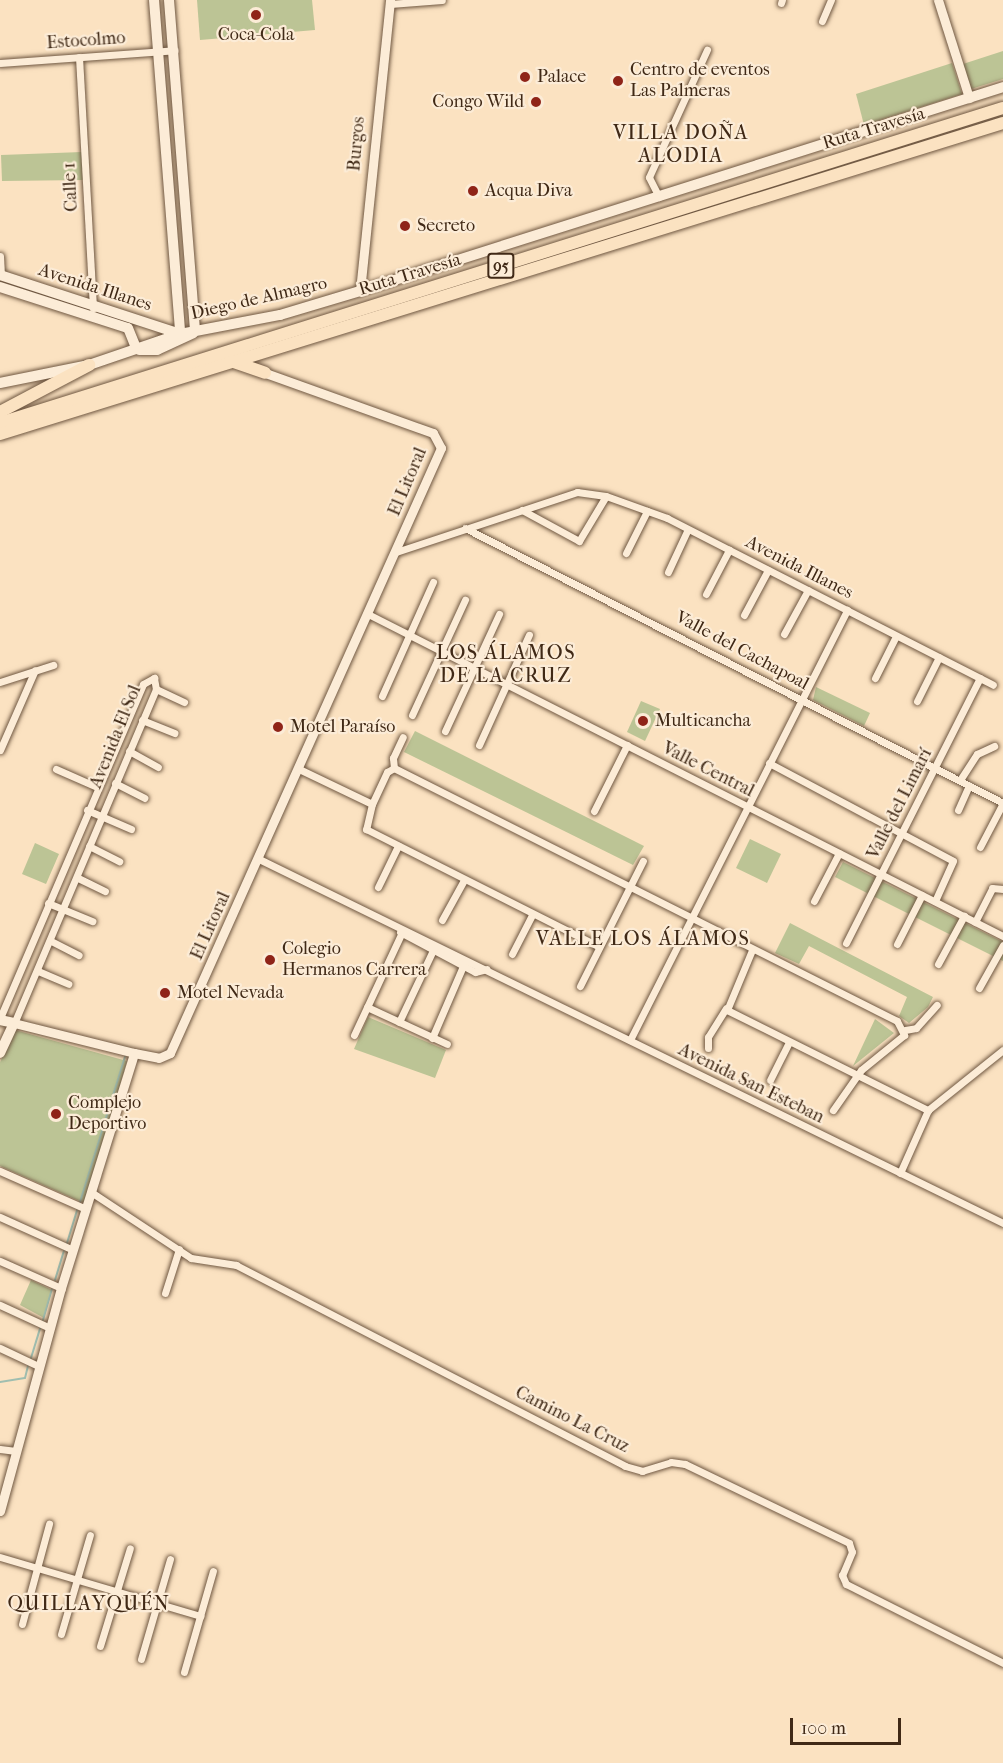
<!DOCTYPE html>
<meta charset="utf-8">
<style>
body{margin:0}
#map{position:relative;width:1003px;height:1763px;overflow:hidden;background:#fbe2c1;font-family:"IM FELL French Canon",serif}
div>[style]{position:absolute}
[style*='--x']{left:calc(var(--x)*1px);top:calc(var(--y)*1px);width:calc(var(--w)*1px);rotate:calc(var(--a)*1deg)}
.green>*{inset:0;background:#bcc495}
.stream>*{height:2px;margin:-1px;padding:0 1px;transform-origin:1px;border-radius:1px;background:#9fbeb0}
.roads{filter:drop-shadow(0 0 2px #6f5741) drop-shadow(0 0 2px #6f5741)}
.minor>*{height:7px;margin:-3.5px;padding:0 3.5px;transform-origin:3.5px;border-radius:3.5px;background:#fcecd7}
.tertiary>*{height:9px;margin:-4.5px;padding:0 4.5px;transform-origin:4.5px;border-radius:4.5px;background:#fcecd7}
.secondary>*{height:10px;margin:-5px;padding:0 5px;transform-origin:5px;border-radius:5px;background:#fcecd7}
.trunk>*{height:12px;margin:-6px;padding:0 6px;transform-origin:6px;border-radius:6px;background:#fbe2c1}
.dots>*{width:16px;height:16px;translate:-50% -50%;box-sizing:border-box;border:3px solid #fcecd7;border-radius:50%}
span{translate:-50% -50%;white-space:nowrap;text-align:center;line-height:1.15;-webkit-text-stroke:4.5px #fcecd7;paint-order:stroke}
.shield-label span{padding:2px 4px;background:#fcecd7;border:2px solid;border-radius:4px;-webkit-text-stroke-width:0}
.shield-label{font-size:16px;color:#402916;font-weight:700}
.poi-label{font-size:18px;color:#402916}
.left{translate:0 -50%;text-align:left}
.right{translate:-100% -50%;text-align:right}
.street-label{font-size:18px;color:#402916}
.neighbourhood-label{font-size:20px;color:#402916;letter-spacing:1.5px}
.scale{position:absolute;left:790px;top:1718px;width:111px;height:27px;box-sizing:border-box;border:3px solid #402916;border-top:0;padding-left:8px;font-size:18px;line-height:21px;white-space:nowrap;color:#402916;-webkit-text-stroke:4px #fcecd7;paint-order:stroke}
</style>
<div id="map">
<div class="green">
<i style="clip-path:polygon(197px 0,312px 0,315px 30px,200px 40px)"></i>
<i style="clip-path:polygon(1003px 51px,1003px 79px,971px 89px,963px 64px)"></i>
<i style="clip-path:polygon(952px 63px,962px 94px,864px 125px,856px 94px)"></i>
<i style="clip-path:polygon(82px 152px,84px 180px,2px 181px,1px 155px)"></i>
<i style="clip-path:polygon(816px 687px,870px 713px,864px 726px,813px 700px)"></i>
<i style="clip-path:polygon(641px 701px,660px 709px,645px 741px,627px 732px)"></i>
<i style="clip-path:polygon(415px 731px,644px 846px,633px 865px,404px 752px)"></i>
<i style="clip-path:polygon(750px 839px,781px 854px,767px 883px,736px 868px)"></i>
<i style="clip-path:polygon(35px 843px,59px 854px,46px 884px,22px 874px)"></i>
<i style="clip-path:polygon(843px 862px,1003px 942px,1003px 961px,835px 877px)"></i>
<i style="clip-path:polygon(790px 923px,933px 997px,928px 1007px,909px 1023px,899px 1016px,907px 997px,809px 946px,799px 964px,775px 953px)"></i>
<i style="clip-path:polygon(368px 1017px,446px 1050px,435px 1078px,354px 1049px)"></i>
<i style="clip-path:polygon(875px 1019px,894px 1033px,853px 1066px)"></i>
<i style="clip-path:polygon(15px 1030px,127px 1061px,86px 1204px,0 1166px,0 1062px)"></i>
<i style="clip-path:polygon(31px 1280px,52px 1290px,44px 1318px,20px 1305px)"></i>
</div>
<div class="stream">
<i style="--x:80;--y:1202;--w:152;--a:-72.8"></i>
<i style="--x:67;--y:1243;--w:34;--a:-73"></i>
<i style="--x:55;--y:1280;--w:30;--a:-73"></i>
<i style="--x:43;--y:1320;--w:32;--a:-74"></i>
<i style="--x:31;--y:1358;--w:31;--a:-73"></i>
<i style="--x:0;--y:1382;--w:25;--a:-9"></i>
<i style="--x:25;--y:1378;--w:12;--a:-76"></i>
</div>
<div class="roads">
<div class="minor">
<i style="--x:781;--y:3;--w:3;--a:-72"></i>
<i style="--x:390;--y:4;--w:52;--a:-4.4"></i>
<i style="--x:822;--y:21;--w:23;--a:-67"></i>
<i style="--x:79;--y:57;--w:252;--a:86.8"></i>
<i style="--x:0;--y:63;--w:175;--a:-4.2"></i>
<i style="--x:659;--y:197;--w:22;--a:-117"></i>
<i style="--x:649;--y:177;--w:140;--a:-65.5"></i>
<i style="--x:0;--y:256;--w:20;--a:87"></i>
<i style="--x:522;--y:510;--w:65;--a:28.5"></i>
<i style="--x:579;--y:541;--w:52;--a:-59"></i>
<i style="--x:465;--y:528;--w:604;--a:27.07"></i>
<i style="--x:396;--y:552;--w:191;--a:-18.3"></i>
<i style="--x:577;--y:492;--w:29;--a:8"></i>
<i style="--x:606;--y:496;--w:65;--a:19.8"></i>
<i style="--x:667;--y:518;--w:366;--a:27.1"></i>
<i style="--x:626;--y:553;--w:47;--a:-63.4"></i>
<i style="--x:668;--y:572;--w:47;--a:-65.1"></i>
<i style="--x:706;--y:594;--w:50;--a:-62.4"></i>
<i style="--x:368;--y:614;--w:712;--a:26.89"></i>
<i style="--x:744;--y:615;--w:51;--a:-61.9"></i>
<i style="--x:784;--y:634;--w:50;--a:-61.4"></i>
<i style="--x:875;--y:678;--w:47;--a:-63.4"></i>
<i style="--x:0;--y:682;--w:56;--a:-17.8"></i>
<i style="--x:156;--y:689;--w:31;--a:25"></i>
<i style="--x:382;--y:696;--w:125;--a:-65.9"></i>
<i style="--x:917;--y:701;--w:49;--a:-63.4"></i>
<i style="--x:412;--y:715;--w:127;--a:-65.3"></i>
<i style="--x:142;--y:720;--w:35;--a:22"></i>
<i style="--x:445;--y:731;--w:129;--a:-65.2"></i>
<i style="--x:479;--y:745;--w:121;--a:-65.6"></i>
<i style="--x:0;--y:750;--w:87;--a:-66.4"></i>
<i style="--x:129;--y:751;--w:33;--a:29"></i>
<i style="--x:769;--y:763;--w:208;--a:28"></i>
<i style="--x:953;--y:861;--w:44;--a:114.2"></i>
<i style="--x:394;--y:768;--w:563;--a:26.7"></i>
<i style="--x:897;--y:1021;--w:16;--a:63"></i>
<i style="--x:904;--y:1035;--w:55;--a:140.9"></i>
<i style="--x:861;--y:1070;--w:49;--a:125"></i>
<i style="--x:394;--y:768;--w:8;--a:150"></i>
<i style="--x:387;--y:772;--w:35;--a:115"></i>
<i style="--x:372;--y:804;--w:26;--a:103"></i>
<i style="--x:366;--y:829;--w:260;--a:26.8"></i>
<i style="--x:394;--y:768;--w:10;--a:-96"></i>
<i style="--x:393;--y:758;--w:23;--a:-65"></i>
<i style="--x:56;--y:769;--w:45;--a:23.7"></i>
<i style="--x:299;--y:769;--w:81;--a:25.6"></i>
<i style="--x:960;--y:780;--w:31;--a:-57"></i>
<i style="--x:977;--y:754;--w:19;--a:-25"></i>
<i style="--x:115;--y:783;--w:33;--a:27"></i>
<i style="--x:87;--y:810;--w:48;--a:23.4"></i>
<i style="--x:958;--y:810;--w:27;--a:-66"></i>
<i style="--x:594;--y:811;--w:74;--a:-63.4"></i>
<i style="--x:89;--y:846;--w:34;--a:27"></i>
<i style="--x:980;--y:847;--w:50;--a:-62.4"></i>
<i style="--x:259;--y:859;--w:828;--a:26.07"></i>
<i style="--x:78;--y:878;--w:30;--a:26"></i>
<i style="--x:378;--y:887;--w:46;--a:-64"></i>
<i style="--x:814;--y:901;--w:54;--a:-62.5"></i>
<i style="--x:48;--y:903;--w:48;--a:22.2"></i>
<i style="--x:442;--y:920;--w:46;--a:-61.2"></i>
<i style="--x:975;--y:922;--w:38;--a:-63"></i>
<i style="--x:992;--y:888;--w:11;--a:5"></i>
<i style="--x:400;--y:932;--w:85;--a:28.1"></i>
<i style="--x:475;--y:972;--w:12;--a:-14"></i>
<i style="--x:51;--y:941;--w:31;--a:27"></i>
<i style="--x:846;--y:943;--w:297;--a:-63.2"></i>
<i style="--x:897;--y:944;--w:55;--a:-63"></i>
<i style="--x:752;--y:950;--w:65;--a:112.6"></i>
<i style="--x:727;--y:1010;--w:225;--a:26.5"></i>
<i style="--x:512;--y:954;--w:44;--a:-62.9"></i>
<i style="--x:938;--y:964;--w:55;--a:-61.6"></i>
<i style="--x:38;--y:971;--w:33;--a:23"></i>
<i style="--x:580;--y:986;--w:140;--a:-63.3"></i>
<i style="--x:979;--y:988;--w:49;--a:-60.8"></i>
<i style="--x:367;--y:1007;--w:88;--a:24.8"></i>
<i style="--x:0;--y:1018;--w:363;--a:-66.8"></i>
<i style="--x:143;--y:684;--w:13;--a:-29"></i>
<i style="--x:154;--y:678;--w:11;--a:80"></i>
<i style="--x:156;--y:689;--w:363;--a:113"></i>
<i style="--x:399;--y:1022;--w:80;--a:-64.7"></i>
<i style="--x:905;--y:1030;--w:11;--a:-10"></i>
<i style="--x:916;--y:1028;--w:31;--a:-48"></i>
<i style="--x:354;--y:1035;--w:111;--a:-65"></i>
<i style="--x:432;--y:1038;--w:78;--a:-66.7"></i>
<i style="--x:630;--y:1040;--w:482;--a:-63.2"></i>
<i style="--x:708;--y:1048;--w:11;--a:-90"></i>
<i style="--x:708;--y:1037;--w:34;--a:-58"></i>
<i style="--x:770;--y:1080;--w:42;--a:-63.4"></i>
<i style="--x:0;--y:1171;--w:94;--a:23.8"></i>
<i style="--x:900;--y:1173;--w:69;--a:-66"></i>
<i style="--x:928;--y:1110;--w:96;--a:-38.7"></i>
<i style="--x:91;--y:1192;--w:120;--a:33.4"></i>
<i style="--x:191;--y:1258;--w:46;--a:8.8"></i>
<i style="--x:236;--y:1265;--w:438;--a:27.3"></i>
<i style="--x:625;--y:1466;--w:18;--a:16"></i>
<i style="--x:642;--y:1471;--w:30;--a:-17"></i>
<i style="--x:671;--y:1462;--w:14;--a:8"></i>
<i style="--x:685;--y:1464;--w:182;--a:25.7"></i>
<i style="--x:849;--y:1543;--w:9;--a:72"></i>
<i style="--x:852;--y:1552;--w:25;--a:113"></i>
<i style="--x:842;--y:1575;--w:10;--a:66"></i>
<i style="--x:846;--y:1584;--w:176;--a:26.7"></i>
<i style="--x:0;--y:1217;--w:80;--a:24.3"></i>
<i style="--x:0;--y:1261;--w:67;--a:23.9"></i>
<i style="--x:165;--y:1293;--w:46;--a:-72.3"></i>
<i style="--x:0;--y:1305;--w:55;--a:24.7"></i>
<i style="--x:0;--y:1348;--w:42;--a:25.3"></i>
<i style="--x:0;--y:1449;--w:16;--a:7"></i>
<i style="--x:0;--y:1557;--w:209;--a:16.4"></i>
<i style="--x:22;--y:1624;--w:104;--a:-74.9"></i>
<i style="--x:61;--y:1634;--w:103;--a:-73.7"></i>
<i style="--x:100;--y:1646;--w:102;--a:-73"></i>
<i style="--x:141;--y:1659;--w:104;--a:-73.8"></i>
<i style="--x:184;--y:1672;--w:105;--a:-74"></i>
</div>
<div class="tertiary">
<i style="--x:938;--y:0;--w:103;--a:72.4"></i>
<i style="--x:360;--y:291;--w:293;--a:-84.1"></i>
<i style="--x:14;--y:1023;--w:124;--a:14"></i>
<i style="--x:134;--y:1053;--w:25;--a:11"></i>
<i style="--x:159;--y:1058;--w:12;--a:-24"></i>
<i style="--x:170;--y:1053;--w:663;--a:-65.87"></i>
<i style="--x:441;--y:448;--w:17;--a:-118"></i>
<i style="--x:433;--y:433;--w:178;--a:-160.3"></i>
<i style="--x:0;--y:1511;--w:231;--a:-74.7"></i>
<i style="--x:61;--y:1288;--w:246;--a:-72.7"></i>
</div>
<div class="secondary">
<i style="--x:154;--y:0;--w:335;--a:85.5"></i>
<i style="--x:169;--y:0;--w:331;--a:85.5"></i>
<i style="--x:0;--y:275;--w:189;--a:18.1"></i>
<i style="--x:0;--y:287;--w:134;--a:17.8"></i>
<i style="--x:128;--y:328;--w:22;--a:68"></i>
<i style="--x:139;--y:350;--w:18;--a:0"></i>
<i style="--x:157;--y:350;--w:40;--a:-25"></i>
<i style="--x:0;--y:383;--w:91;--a:-11.4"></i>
<i style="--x:89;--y:365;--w:96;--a:-18.8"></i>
<i style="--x:180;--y:334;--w:102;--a:-10.8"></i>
<i style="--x:280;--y:315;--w:84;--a:-16.7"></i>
<i style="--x:360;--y:291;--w:675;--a:-17.6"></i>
<i style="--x:0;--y:1020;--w:14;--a:12"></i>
<i style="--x:14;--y:1023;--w:33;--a:115"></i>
</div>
<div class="trunk">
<i style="--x:231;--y:361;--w:36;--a:19"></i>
<i style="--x:0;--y:412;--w:101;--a:-27.8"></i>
<i style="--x:0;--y:423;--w:1051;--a:-17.44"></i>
<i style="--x:0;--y:434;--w:1050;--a:-17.23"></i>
</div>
</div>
<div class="dots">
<i style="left:256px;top:15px;background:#8f2418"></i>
<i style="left:525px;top:77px;background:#8f2418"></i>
<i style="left:618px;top:81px;background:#8f2418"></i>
<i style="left:536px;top:102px;background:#8f2418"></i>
<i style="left:473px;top:191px;background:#8f2418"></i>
<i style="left:405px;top:226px;background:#8f2418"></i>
<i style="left:643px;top:721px;background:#8f2418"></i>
<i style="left:278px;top:727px;background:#8f2418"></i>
<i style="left:270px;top:960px;background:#8f2418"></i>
<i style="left:165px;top:993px;background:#8f2418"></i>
<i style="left:56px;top:1114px;background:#8f2418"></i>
</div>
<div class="shield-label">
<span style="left:501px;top:266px">95</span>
</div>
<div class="poi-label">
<span style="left:256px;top:35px">Coca-Cola</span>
<span class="left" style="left:630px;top:81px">Centro de eventos<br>Las Palmeras</span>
<span class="left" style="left:537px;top:77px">Palace</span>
<span class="right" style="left:524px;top:102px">Congo Wild</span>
<span class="left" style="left:485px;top:191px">Acqua Diva</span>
<span class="left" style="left:417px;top:226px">Secreto</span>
<span class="left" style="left:655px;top:721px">Multicancha</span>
<span class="left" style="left:290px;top:727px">Motel Paraíso</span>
<span class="left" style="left:282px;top:960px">Colegio<br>Hermanos Carrera</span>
<span class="left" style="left:177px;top:993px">Motel Nevada</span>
<span class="left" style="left:68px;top:1114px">Complejo<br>Deportivo</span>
</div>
<div class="street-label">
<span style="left:86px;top:41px;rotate:-4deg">Estocolmo</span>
<span style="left:874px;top:129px;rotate:-17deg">Ruta Travesía</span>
<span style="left:357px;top:144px;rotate:-85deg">Burgos</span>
<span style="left:71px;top:187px;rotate:-93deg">Calle 1</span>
<span style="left:410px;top:275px;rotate:-17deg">Ruta Travesía</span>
<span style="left:95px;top:288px;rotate:18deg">Avenida Illanes</span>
<span style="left:259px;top:299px;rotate:-13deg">Diego de Almagro</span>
<span style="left:408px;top:482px;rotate:-67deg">El Litoral</span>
<span style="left:799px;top:568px;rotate:27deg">Avenida Illanes</span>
<span style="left:742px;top:651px;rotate:28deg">Valle del Cachapoal</span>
<span style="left:116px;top:737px;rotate:-68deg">Avenida El Sol</span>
<span style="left:708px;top:770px;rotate:27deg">Valle Central</span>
<span style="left:900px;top:804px;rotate:-63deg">Valle del Limarí</span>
<span style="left:211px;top:926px;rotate:-66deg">El Litoral</span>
<span style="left:751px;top:1084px;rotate:26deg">Avenida San Esteban</span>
<span style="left:572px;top:1420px;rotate:27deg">Camino La Cruz</span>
</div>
<div class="neighbourhood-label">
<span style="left:681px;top:144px">VILLA DOÑA<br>ALODIA</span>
<span style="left:506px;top:664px">LOS ÁLAMOS<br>DE LA CRUZ</span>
<span style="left:643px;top:938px">VALLE LOS ÁLAMOS</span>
<span style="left:89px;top:1603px">QUILLAYQUÉN</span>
</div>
<div class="scale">100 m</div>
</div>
